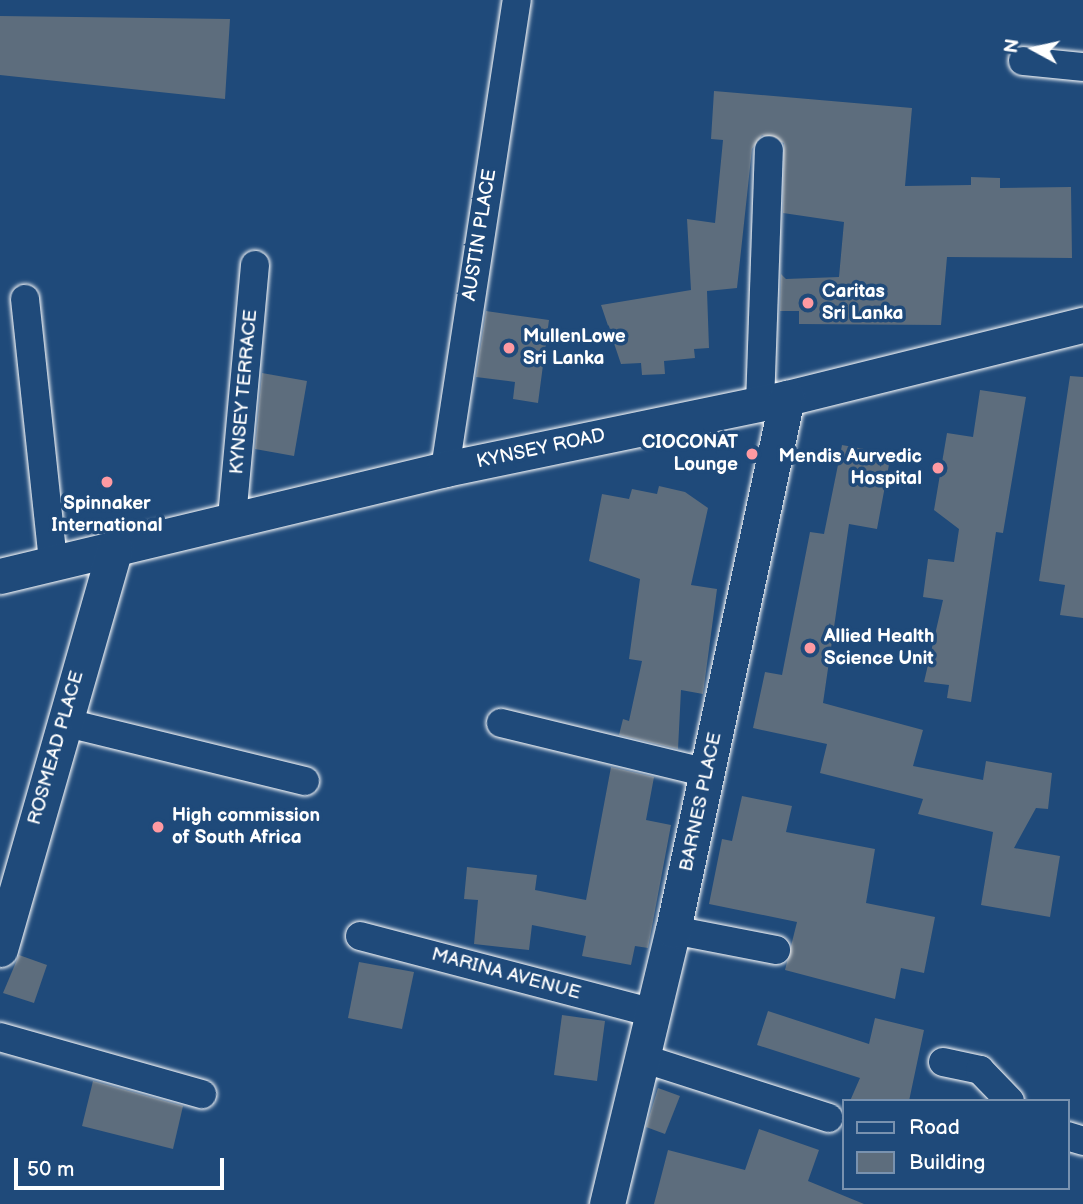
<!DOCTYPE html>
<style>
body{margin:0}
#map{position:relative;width:1083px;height:1204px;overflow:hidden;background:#1f4a7a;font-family:"Balsamiq Sans",sans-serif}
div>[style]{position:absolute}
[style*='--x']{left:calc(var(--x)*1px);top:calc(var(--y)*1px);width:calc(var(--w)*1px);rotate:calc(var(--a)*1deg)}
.building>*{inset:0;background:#5d6d7d}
.roads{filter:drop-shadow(0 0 2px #fff) drop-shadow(0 0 2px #fff)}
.minor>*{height:28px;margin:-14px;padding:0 14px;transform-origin:14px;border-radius:14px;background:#1f4a7a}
.tertiary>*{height:35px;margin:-17.5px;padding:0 17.5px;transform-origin:17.5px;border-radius:17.5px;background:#1f4a7a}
.dots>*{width:19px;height:19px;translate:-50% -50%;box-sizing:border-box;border:4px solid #1f4a7a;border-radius:50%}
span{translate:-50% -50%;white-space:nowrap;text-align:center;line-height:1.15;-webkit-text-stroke:7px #1f4a7a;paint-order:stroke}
.street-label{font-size:19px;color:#fff}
.poi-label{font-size:19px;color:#fff;font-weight:700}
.left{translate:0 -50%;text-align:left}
.right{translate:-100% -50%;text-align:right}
.legend{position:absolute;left:842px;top:1099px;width:228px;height:91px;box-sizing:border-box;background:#1f4a7a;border:2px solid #7992af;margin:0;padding:9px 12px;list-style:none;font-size:21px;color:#fff}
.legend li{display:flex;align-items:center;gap:14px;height:35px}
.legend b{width:35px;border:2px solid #7992af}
.north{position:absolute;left:999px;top:14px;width:70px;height:70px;-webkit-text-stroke:5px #1f4a7a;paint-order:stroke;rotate:278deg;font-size:19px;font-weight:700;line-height:28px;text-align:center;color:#fff}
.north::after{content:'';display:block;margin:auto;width:24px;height:32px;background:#fff;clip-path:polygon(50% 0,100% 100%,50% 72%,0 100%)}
.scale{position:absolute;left:14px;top:1158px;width:210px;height:32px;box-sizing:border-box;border:4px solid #fff;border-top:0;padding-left:9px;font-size:21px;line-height:24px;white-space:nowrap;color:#fff;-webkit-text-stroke:5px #1f4a7a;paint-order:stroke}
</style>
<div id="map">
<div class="building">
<i style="clip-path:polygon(0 16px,230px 19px,225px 99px,0 75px)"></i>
<i style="clip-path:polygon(714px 91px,912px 108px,905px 186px,971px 185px,971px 177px,1000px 178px,1000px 188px,1071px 187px,1072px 258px,947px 257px,941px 325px,799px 324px,799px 311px,780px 311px,781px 274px,786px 279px,839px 277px,844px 222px,783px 213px,784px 143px,762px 135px,752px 149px,737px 288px,707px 291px,709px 348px,694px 349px,695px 358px,664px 361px,665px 374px,642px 375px,641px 363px,621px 364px,601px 305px,691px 290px,687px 219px,715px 223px,723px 140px,711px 139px)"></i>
<i style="clip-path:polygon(486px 311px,549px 320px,538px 403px,513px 399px,515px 382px,476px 377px)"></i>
<i style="clip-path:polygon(262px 373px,307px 381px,294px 456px,255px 449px)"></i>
<i style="clip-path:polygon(1070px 376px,1083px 377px,1083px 618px,1060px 615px,1065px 585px,1039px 581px)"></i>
<i style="clip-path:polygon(980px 390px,1026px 397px,1003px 533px,996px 532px,971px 702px,947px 698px,949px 685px,924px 682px,943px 600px,923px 597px,928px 559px,954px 562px,959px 529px,934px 510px,947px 433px,973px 437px)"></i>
<i style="clip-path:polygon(842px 445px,891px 454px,877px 529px,849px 524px,823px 703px,923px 730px,913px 766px,983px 780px,986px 761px,1052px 773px,1048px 809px,1036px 808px,1014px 848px,1060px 856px,1050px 917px,981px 905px,993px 832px,918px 814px,923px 799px,820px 773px,827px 744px,753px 728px,765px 672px,782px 675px,810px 532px,824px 534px)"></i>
<i style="clip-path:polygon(659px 486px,685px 492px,708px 508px,691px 585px,717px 589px,703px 694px,681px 690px,678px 749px,619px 735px,623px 719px,629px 721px,642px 661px,629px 659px,640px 579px,589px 561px,602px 494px,629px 499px,632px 489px,657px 494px)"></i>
<i style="clip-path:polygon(611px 767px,654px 777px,646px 820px,671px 825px,648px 948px,635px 946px,631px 965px,582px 956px,586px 936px,532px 925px,529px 950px,474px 944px,478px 900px,464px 899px,467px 867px,537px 875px,535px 890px,586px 900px)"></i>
<i style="clip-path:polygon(742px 796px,792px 806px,786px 832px,875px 849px,866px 903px,935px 917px,924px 973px,901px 968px,895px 999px,785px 970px,797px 922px,709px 904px,722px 839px,732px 841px)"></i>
<i style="clip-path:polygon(19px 955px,47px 965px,34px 1003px,3px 993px)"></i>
<i style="clip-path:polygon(359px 962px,414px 972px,402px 1029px,348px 1018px)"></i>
<i style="clip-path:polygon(768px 1011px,869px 1044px,875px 1018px,924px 1030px,909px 1101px,850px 1101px,860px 1078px,757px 1045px)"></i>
<i style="clip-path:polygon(562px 1015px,605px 1021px,597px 1081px,554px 1075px)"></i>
<i style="clip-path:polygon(93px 1081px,183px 1106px,173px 1149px,82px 1126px)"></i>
<i style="clip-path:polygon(658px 1088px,680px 1096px,665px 1134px,646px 1127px)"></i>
<i style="clip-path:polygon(759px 1129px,819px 1150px,808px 1181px,864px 1204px,654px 1204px,668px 1150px,745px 1170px)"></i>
</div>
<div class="roads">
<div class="minor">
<i style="--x:1023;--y:61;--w:60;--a:5.7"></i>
<i style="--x:25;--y:299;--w:265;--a:83.9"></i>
<i style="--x:760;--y:404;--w:254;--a:-88"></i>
<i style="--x:445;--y:469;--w:474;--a:-81.3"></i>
<i style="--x:232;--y:518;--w:254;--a:-84.8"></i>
<i style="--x:63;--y:722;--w:249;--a:13.7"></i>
<i style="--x:501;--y:723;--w:212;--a:13.6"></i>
<i style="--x:673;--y:930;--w:105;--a:11"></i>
<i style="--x:360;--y:936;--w:303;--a:14.7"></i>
<i style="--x:0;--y:1037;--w:210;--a:15.8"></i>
<i style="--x:642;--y:1058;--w:196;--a:17.8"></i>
<i style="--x:943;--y:1062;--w:38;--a:12"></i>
<i style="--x:980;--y:1070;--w:43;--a:45.9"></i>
<i style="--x:1067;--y:1136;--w:17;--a:17"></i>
</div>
<div class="tertiary">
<i style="--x:0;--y:576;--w:458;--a:-13.5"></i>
<i style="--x:445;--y:469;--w:349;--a:-11.7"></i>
<i style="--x:787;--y:398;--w:305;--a:-13.9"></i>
<i style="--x:0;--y:949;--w:417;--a:-74"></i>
<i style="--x:607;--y:1204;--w:282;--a:-76.5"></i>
<i style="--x:673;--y:930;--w:544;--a:-77.91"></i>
</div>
</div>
<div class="dots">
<i style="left:808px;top:303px;background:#ff9aa2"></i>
<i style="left:509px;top:348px;background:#ff9aa2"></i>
<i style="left:752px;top:454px;background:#ff9aa2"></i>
<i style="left:938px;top:468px;background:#ff9aa2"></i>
<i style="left:107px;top:482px;background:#ff9aa2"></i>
<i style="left:810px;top:648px;background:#ff9aa2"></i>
<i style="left:158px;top:827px;background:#ff9aa2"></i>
</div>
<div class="street-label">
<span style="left:480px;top:235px;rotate:-81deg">AUSTIN PLACE</span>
<span style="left:244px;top:392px;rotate:-85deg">KYNSEY TERRACE</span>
<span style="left:541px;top:449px;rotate:-12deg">KYNSEY ROAD</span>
<span style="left:56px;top:748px;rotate:-74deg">ROSMEAD PLACE</span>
<span style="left:701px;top:802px;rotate:-78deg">BARNES PLACE</span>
<span style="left:506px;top:974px;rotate:15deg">MARINA AVENUE</span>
</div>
<div class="poi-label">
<span class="left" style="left:822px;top:303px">Caritas<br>Sri Lanka</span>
<span class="left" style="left:523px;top:348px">MullenLowe<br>Sri Lanka</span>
<span class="right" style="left:738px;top:454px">CIOCONAT<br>Lounge</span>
<span class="right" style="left:922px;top:468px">Mendis Aurvedic<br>Hospital</span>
<span style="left:107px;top:515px">Spinnaker<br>International</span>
<span class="left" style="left:824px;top:648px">Allied Health<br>Science Unit</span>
<span class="left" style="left:172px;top:827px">High commission<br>of South Africa</span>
</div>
<ul class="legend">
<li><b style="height:9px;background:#1f4a7a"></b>Road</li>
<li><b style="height:19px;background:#5d6d7d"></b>Building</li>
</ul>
<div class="north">N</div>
<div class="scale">50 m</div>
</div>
